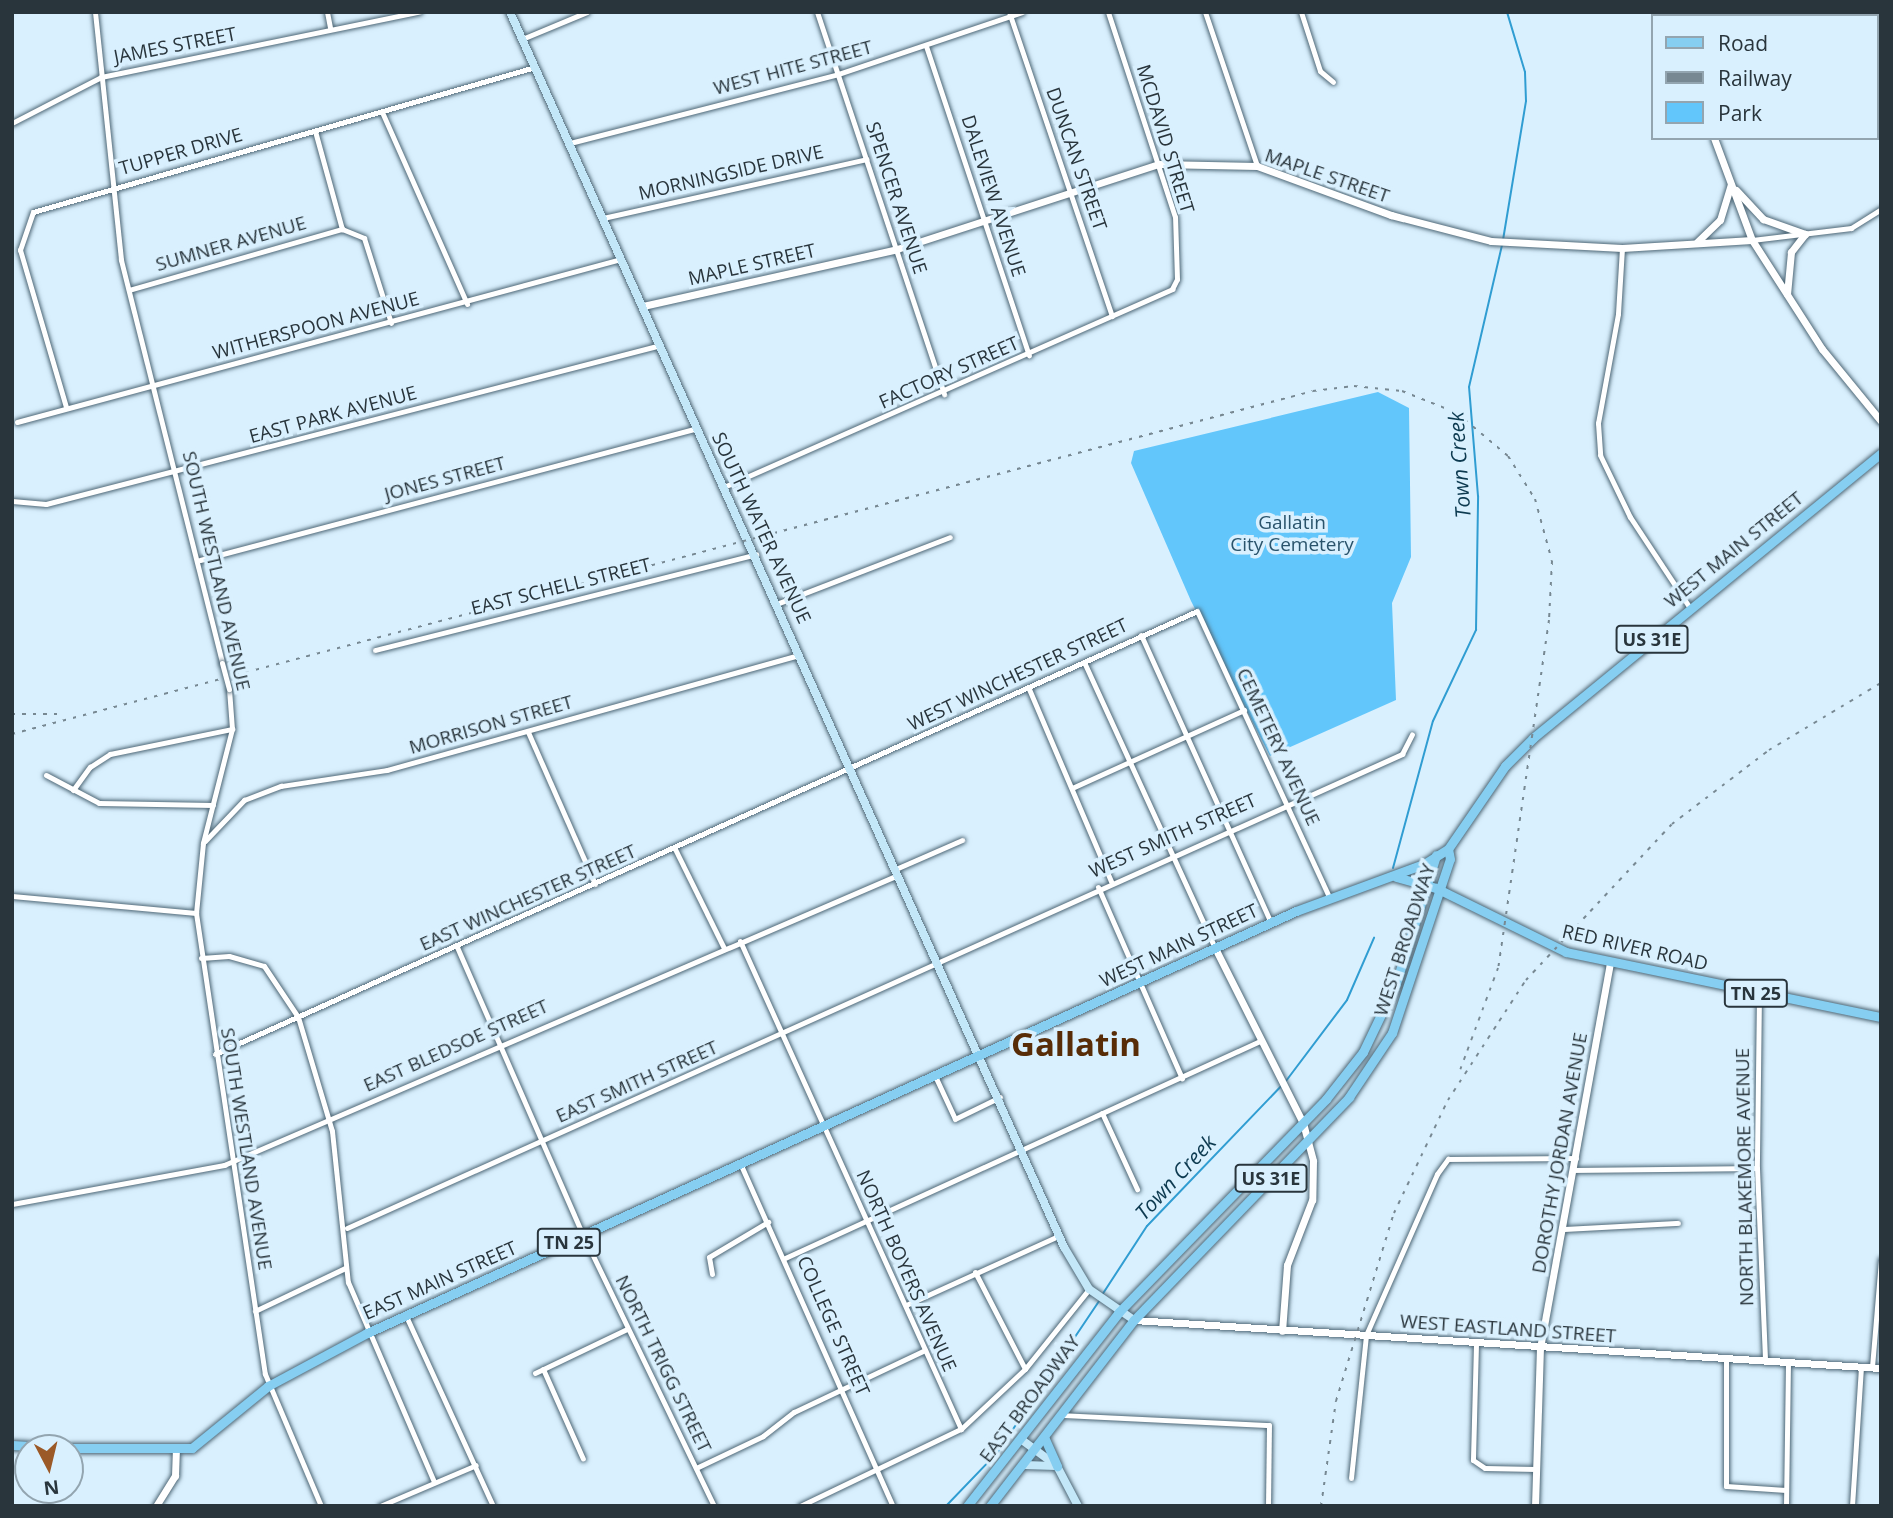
<!DOCTYPE html>
<style>
body{margin:0}
#map{position:relative;width:1893px;height:1518px;overflow:hidden;background:#d9f0fe;font-family:"Open Sans",sans-serif}
div>[style]{position:absolute}
[style*='--x']{left:calc(var(--x)*1px);top:calc(var(--y)*1px);width:calc(var(--w)*1px);rotate:calc(var(--a)*1deg)}
.green>*{inset:0;background:#62c6fb}
.stream>*{height:2px;margin:-1px;padding:0 1px;transform-origin:1px;border-radius:1px;background:#309dd2}
.roads{filter:drop-shadow(0 0 2px #4e6776) drop-shadow(0 0 2px #4e6776)}
.minor>*{height:5px;margin:-2.5px;padding:0 2.5px;transform-origin:2.5px;border-radius:2.5px;background:#fff}
.tertiary>*{height:7px;margin:-3.5px;padding:0 3.5px;transform-origin:3.5px;border-radius:3.5px;background:#fff}
.secondary>*{height:8px;margin:-4px;padding:0 4px;transform-origin:4px;border-radius:4px;background:#c3e7f8}
.primary>*{height:9px;margin:-4.5px;padding:0 4.5px;transform-origin:4.5px;border-radius:4.5px;background:#86cef1}
.rail>*{height:2px;margin-top:-1px;transform-origin:0;background:repeating-linear-gradient(90deg,#778892 0 3.5px,transparent 0 10.5px)}
.bridges{filter:drop-shadow(0 0 2px #4e6776) drop-shadow(0 0 2px #4e6776)}
.minor-bridge>*{height:5px;margin:-2.5px;padding:0 2.5px;transform-origin:2.5px;border-radius:2.5px;background:#fff}
span{translate:-50% -50%;white-space:nowrap;text-align:center;line-height:1.15;-webkit-text-stroke:7px #d9f0fe;paint-order:stroke}
.shield-label span{padding:2px 5px;background:#d9f0fe;border:2px solid;border-radius:5px;-webkit-text-stroke-width:0}
.shield-label{font-size:18px;color:#29353c;font-weight:700}
.street-label{font-size:19px;color:#29353c}
.park-label{font-size:19px;color:#2a546c}
.water-label{font-size:21px;color:#0d3a50;font-style:italic}
.town-label{font-size:33px;color:#582c07;font-weight:700}
.frame{position:absolute;inset:0;border:14px solid #29353c;pointer-events:none}
.legend{position:absolute;left:1651px;top:14px;width:228px;height:126px;box-sizing:border-box;background:#d9f0fe;border:2px solid #93a5b0;margin:0;padding:9px 12px;list-style:none;font-size:21px;color:#29353c}
.legend li{display:flex;align-items:center;gap:14px;height:35px}
.legend b{width:35px;border:2px solid #93a5b0}
.north{position:absolute;left:14px;top:1434px;width:70px;height:70px;box-sizing:border-box;background:#d9f0fe;border:2px solid #93a5b0;border-radius:50%;rotate:173deg;font-size:19px;font-weight:700;line-height:28px;text-align:center;color:#29353c}
.north::after{content:'';display:block;margin:auto;width:24px;height:32px;background:#9b5927;clip-path:polygon(50% 0,100% 100%,50% 72%,0 100%)}
</style>
<div id="map">
<div class="green">
<i style="clip-path:polygon(1378px 392px,1409px 408px,1411px 557px,1392px 603px,1396px 700px,1270px 756px,1191px 601px,1131px 463px,1134px 451px)"></i>
</div>
<div class="stream">
<i style="--x:1503;--y:240;--w:141;--a:-80.6"></i>
<i style="--x:1526;--y:101;--w:29;--a:-92"></i>
<i style="--x:1525;--y:72;--w:63;--a:-106.7"></i>
<i style="--x:1393;--y:868;--w:152;--a:-74.8"></i>
<i style="--x:1433;--y:721;--w:101;--a:-64.7"></i>
<i style="--x:1476;--y:630;--w:134;--a:-89.1"></i>
<i style="--x:1478;--y:496;--w:109;--a:-94.7"></i>
<i style="--x:1469;--y:387;--w:146;--a:-76.9"></i>
<i style="--x:1286;--y:1081;--w:101;--a:-53"></i>
<i style="--x:1347;--y:1000;--w:68;--a:-66.5"></i>
<i style="--x:1102;--y:1295;--w:82;--a:-56.9"></i>
<i style="--x:1147;--y:1226;--w:195;--a:-46.2"></i>
<i style="--x:946;--y:1506;--w:74;--a:-46.1"></i>
<i style="--x:997;--y:1453;--w:184;--a:-56.1"></i>
</div>
<div class="roads">
<div class="minor">
<i style="--x:95;--y:12;--w:249;--a:84"></i>
<i style="--x:121;--y:260;--w:415;--a:75.9"></i>
<i style="--x:327;--y:12;--w:16;--a:79"></i>
<i style="--x:817;--y:12;--w:403;--a:71.6"></i>
<i style="--x:1009;--y:12;--w:321;--a:71.3"></i>
<i style="--x:1205;--y:12;--w:163;--a:71.3"></i>
<i style="--x:1301;--y:12;--w:62;--a:72.1"></i>
<i style="--x:1320;--y:71;--w:17;--a:40"></i>
<i style="--x:1834;--y:16;--w:6;--a:-45"></i>
<i style="--x:522;--y:39;--w:70;--a:-22.6"></i>
<i style="--x:926;--y:46;--w:326;--a:71.6"></i>
<i style="--x:382;--y:112;--w:210;--a:66.1"></i>
<i style="--x:12;--y:123;--w:100;--a:-27.3"></i>
<i style="--x:101;--y:77;--w:325;--a:-11.6"></i>
<i style="--x:315;--y:131;--w:102;--a:74.6"></i>
<i style="--x:570;--y:143;--w:277;--a:-14.4"></i>
<i style="--x:838;--y:74;--w:194;--a:-18.6"></i>
<i style="--x:603;--y:218;--w:270;--a:-12.6"></i>
<i style="--x:342;--y:229;--w:24;--a:22"></i>
<i style="--x:364;--y:238;--w:89;--a:72.4"></i>
<i style="--x:1752;--y:240;--w:100;--a:-6.9"></i>
<i style="--x:1851;--y:228;--w:36;--a:-32"></i>
<i style="--x:1622;--y:248;--w:66;--a:93.5"></i>
<i style="--x:1618;--y:314;--w:111;--a:100.4"></i>
<i style="--x:1598;--y:423;--w:32;--a:86"></i>
<i style="--x:1600;--y:455;--w:69;--a:64.2"></i>
<i style="--x:1630;--y:517;--w:109;--a:56.6"></i>
<i style="--x:129;--y:290;--w:222;--a:-16"></i>
<i style="--x:66;--y:407;--w:164;--a:-106.3"></i>
<i style="--x:20;--y:250;--w:40;--a:-71.1"></i>
<i style="--x:33;--y:212;--w:523;--a:-16.11"></i>
<i style="--x:17;--y:422;--w:626;--a:-15.1"></i>
<i style="--x:726;--y:486;--w:488;--a:-23.8"></i>
<i style="--x:1172;--y:289;--w:11;--a:-63"></i>
<i style="--x:1177;--y:279;--w:62;--a:-91.8"></i>
<i style="--x:1175;--y:217;--w:216;--a:-108.1"></i>
<i style="--x:12;--y:501;--w:34;--a:5"></i>
<i style="--x:46;--y:504;--w:635;--a:-14.5"></i>
<i style="--x:200;--y:560;--w:515;--a:-14.85"></i>
<i style="--x:779;--y:603;--w:183;--a:-21.1"></i>
<i style="--x:1141;--y:635;--w:316;--a:65.7"></i>
<i style="--x:375;--y:650;--w:393;--a:-14.1"></i>
<i style="--x:1084;--y:662;--w:315;--a:65.4"></i>
<i style="--x:229;--y:689;--w:40;--a:85.7"></i>
<i style="--x:232;--y:729;--w:118;--a:104.3"></i>
<i style="--x:203;--y:843;--w:70;--a:95.7"></i>
<i style="--x:196;--y:913;--w:466;--a:81.5"></i>
<i style="--x:265;--y:1374;--w:143;--a:67"></i>
<i style="--x:1029;--y:689;--w:209;--a:66.9"></i>
<i style="--x:528;--y:732;--w:166;--a:66.2"></i>
<i style="--x:46;--y:775;--w:60;--a:27.8"></i>
<i style="--x:99;--y:803;--w:114;--a:1"></i>
<i style="--x:1072;--y:788;--w:189;--a:-24.4"></i>
<i style="--x:73;--y:790;--w:29;--a:-54"></i>
<i style="--x:90;--y:767;--w:24;--a:-33"></i>
<i style="--x:110;--y:754;--w:125;--a:-11.6"></i>
<i style="--x:205;--y:841;--w:57;--a:-46.4"></i>
<i style="--x:244;--y:800;--w:40;--a:-21"></i>
<i style="--x:281;--y:786;--w:107;--a:-8.6"></i>
<i style="--x:387;--y:770;--w:427;--a:-15.6"></i>
<i style="--x:675;--y:849;--w:110;--a:63.7"></i>
<i style="--x:898;--y:868;--w:70;--a:-23.6"></i>
<i style="--x:1098;--y:887;--w:209;--a:66.3"></i>
<i style="--x:12;--y:896;--w:185;--a:5.3"></i>
<i style="--x:740;--y:941;--w:536;--a:65.64"></i>
<i style="--x:457;--y:947;--w:314;--a:66.4"></i>
<i style="--x:583;--y:1235;--w:301;--a:64.2"></i>
<i style="--x:201;--y:958;--w:28;--a:-4"></i>
<i style="--x:229;--y:956;--w:36;--a:16"></i>
<i style="--x:264;--y:966;--w:61;--a:56.3"></i>
<i style="--x:298;--y:1017;--w:119;--a:73.4"></i>
<i style="--x:332;--y:1131;--w:152;--a:84"></i>
<i style="--x:348;--y:1282;--w:218;--a:66.7"></i>
<i style="--x:1759;--y:994;--w:174;--a:90.7"></i>
<i style="--x:1757;--y:1168;--w:193;--a:87.6"></i>
<i style="--x:215;--y:1054;--w:1077;--a:-24.28"></i>
<i style="--x:1197;--y:611;--w:315;--a:65.2"></i>
<i style="--x:936;--y:1078;--w:45;--a:65.1"></i>
<i style="--x:955;--y:1119;--w:50;--a:-26.1"></i>
<i style="--x:1102;--y:1113;--w:84;--a:65.3"></i>
<i style="--x:740;--y:1163;--w:376;--a:66"></i>
<i style="--x:1573;--y:1170;--w:184;--a:-0.6"></i>
<i style="--x:12;--y:1204;--w:216;--a:-10.4"></i>
<i style="--x:224;--y:1165;--w:734;--a:-23.28"></i>
<i style="--x:347;--y:1228;--w:1157;--a:-24.19"></i>
<i style="--x:1402;--y:754;--w:22;--a:-63"></i>
<i style="--x:1562;--y:1229;--w:116;--a:-3"></i>
<i style="--x:785;--y:1258;--w:524;--a:-24.56"></i>
<i style="--x:975;--y:1272;--w:109;--a:62.7"></i>
<i style="--x:712;--y:1274;--w:17;--a:-100"></i>
<i style="--x:709;--y:1257;--w:69;--a:-30.7"></i>
<i style="--x:906;--y:1305;--w:169;--a:-24.4"></i>
<i style="--x:255;--y:1311;--w:100;--a:-25.5"></i>
<i style="--x:406;--y:1316;--w:209;--a:65.4"></i>
<i style="--x:1476;--y:1344;--w:116;--a:91.5"></i>
<i style="--x:1473;--y:1460;--w:14;--a:34"></i>
<i style="--x:1485;--y:1468;--w:51;--a:1.1"></i>
<i style="--x:1726;--y:1358;--w:128;--a:90"></i>
<i style="--x:1726;--y:1486;--w:60;--a:3.8"></i>
<i style="--x:1872;--y:1367;--w:108;--a:-85.2"></i>
<i style="--x:543;--y:1369;--w:98;--a:66"></i>
<i style="--x:535;--y:1373;--w:102;--a:-25.6"></i>
<i style="--x:1061;--y:1415;--w:208;--a:2.8"></i>
<i style="--x:1269;--y:1425;--w:81;--a:90.7"></i>
<i style="--x:696;--y:1468;--w:74;--a:-25.5"></i>
<i style="--x:763;--y:1436;--w:39;--a:-38"></i>
<i style="--x:794;--y:1412;--w:145;--a:-25.3"></i>
<i style="--x:1351;--y:1478;--w:144;--a:-84"></i>
<i style="--x:1366;--y:1335;--w:176;--a:-66.2"></i>
<i style="--x:1437;--y:1174;--w:19;--a:-54"></i>
<i style="--x:1448;--y:1159;--w:128;--a:-0.4"></i>
<i style="--x:380;--y:1506;--w:104;--a:-23.1"></i>
<i style="--x:800;--y:1506;--w:178;--a:-25.6"></i>
<i style="--x:961;--y:1429;--w:88;--a:-43.2"></i>
<i style="--x:1025;--y:1369;--w:102;--a:-51.3"></i>
<i style="--x:1786;--y:1506;--w:144;--a:-89.2"></i>
<i style="--x:1852;--y:1506;--w:140;--a:-86.3"></i>
</div>
<div class="tertiary">
<i style="--x:1688;--y:12;--w:4;--a:90"></i>
<i style="--x:1714;--y:138;--w:109;--a:69.6"></i>
<i style="--x:1752;--y:240;--w:130;--a:57.3"></i>
<i style="--x:1822;--y:349;--w:93;--a:50.7"></i>
<i style="--x:1736;--y:190;--w:40;--a:47"></i>
<i style="--x:1763;--y:219;--w:45;--a:19.7"></i>
<i style="--x:1805;--y:234;--w:23;--a:128"></i>
<i style="--x:1791;--y:252;--w:42;--a:95.4"></i>
<i style="--x:1697;--y:242;--w:32;--a:-44"></i>
<i style="--x:1720;--y:220;--w:37;--a:-73"></i>
<i style="--x:643;--y:306;--w:260;--a:-12.6"></i>
<i style="--x:897;--y:249;--w:275;--a:-18"></i>
<i style="--x:1159;--y:164;--w:98;--a:1.2"></i>
<i style="--x:1257;--y:166;--w:143;--a:20.1"></i>
<i style="--x:1391;--y:215;--w:103;--a:14.6"></i>
<i style="--x:1491;--y:241;--w:131;--a:3.1"></i>
<i style="--x:1622;--y:248;--w:130;--a:-3.5"></i>
<i style="--x:1215;--y:948;--w:196;--a:63.3"></i>
<i style="--x:1303;--y:1123;--w:39;--a:75"></i>
<i style="--x:1313;--y:1161;--w:39;--a:91"></i>
<i style="--x:1312;--y:1200;--w:70;--a:111"></i>
<i style="--x:1287;--y:1265;--w:66;--a:94.3"></i>
<i style="--x:1134;--y:1320;--w:749;--a:3.68"></i>
<i style="--x:156;--y:1506;--w:36;--a:-58"></i>
<i style="--x:175;--y:1476;--w:24;--a:-88"></i>
<i style="--x:1535;--y:1506;--w:158;--a:-88.2"></i>
<i style="--x:1540;--y:1348;--w:391;--a:-79.7"></i>
</div>
<div class="secondary">
<i style="--x:510;--y:12;--w:1354;--a:65.84"></i>
<i style="--x:1064;--y:1247;--w:49;--a:59.2"></i>
<i style="--x:1089;--y:1289;--w:55;--a:34.6"></i>
<i style="--x:1022;--y:1440;--w:44;--a:36.6"></i>
<i style="--x:1057;--y:1466;--w:45;--a:62.3"></i>
<i style="--x:1024;--y:1465;--w:32;--a:2"></i>
</div>
<div class="primary">
<i style="--x:1396;--y:877;--w:41;--a:15.4"></i>
<i style="--x:1436;--y:888;--w:145;--a:26.2"></i>
<i style="--x:1566;--y:952;--w:322;--a:11.7"></i>
<i style="--x:1045;--y:1439;--w:30;--a:66"></i>
<i style="--x:12;--y:1445;--w:51;--a:3.4"></i>
<i style="--x:70;--y:1448;--w:122;--a:0"></i>
<i style="--x:192;--y:1448;--w:98;--a:-39.2"></i>
<i style="--x:268;--y:1386;--w:112;--a:-28.2"></i>
<i style="--x:367;--y:1333;--w:1020;--a:-24.43"></i>
<i style="--x:1296;--y:911;--w:136;--a:-20.2"></i>
<i style="--x:1424;--y:864;--w:28;--a:-32"></i>
<i style="--x:1448;--y:849;--w:101;--a:-55.5"></i>
<i style="--x:1505;--y:766;--w:40;--a:-45"></i>
<i style="--x:1533;--y:738;--w:450;--a:-39.3"></i>
<i style="--x:967;--y:1506;--w:246;--a:-51.9"></i>
<i style="--x:1119;--y:1312;--w:297;--a:-45.8"></i>
<i style="--x:1326;--y:1099;--w:60;--a:-51.8"></i>
<i style="--x:1363;--y:1052;--w:76;--a:-64.4"></i>
<i style="--x:1396;--y:983;--w:134;--a:-72.6"></i>
<i style="--x:990;--y:1506;--w:235;--a:-52.3"></i>
<i style="--x:1134;--y:1320;--w:310;--a:-46"></i>
<i style="--x:1349;--y:1097;--w:77;--a:-56.1"></i>
<i style="--x:1392;--y:1033;--w:183;--a:-71.6"></i>
<i style="--x:1450;--y:859;--w:10;--a:-101"></i>
</div>
</div>
<div class="rail">
<i style="--x:12;--y:714;--w:49;--a:0"></i>
<i style="--x:12;--y:734;--w:1345;--a:-14.77"></i>
<i style="--x:1313;--y:391;--w:41;--a:-7"></i>
<i style="--x:1354;--y:386;--w:48;--a:5.9"></i>
<i style="--x:1402;--y:391;--w:59;--a:21.8"></i>
<i style="--x:1457;--y:413;--w:67;--a:40.1"></i>
<i style="--x:1508;--y:456;--w:51;--a:57.9"></i>
<i style="--x:1535;--y:499;--w:64;--a:74.7"></i>
<i style="--x:1552;--y:561;--w:59;--a:92.9"></i>
<i style="--x:1549;--y:620;--w:352;--a:98.3"></i>
<i style="--x:1498;--y:968;--w:112;--a:110.4"></i>
<i style="--x:1321;--y:1506;--w:106;--a:-81.9"></i>
<i style="--x:1336;--y:1401;--w:197;--a:-72.9"></i>
<i style="--x:1394;--y:1213;--w:125;--a:-64.5"></i>
<i style="--x:1448;--y:1100;--w:143;--a:-57"></i>
<i style="--x:1526;--y:980;--w:214;--a:-46.9"></i>
<i style="--x:1672;--y:824;--w:122;--a:-37.3"></i>
<i style="--x:1769;--y:750;--w:131;--a:-30.9"></i>
</div>
<div class="bridges">
<div class="minor-bridge">
<i style="--x:222;--y:663;--w:27;--a:75"></i>
</div>
</div>
<div class="shield-label">
<span style="left:1652px;top:639px">US 31E</span>
<span style="left:1756px;top:993px">TN 25</span>
<span style="left:1271px;top:1178px">US 31E</span>
<span style="left:569px;top:1242px">TN 25</span>
</div>
<div class="street-label">
<span style="left:175px;top:46px;rotate:-11deg">JAMES STREET</span>
<span style="left:793px;top:68px;rotate:-15deg">WEST HITE STREET</span>
<span style="left:1165px;top:139px;rotate:73deg">MCDAVID STREET</span>
<span style="left:181px;top:152px;rotate:-16deg">TUPPER DRIVE</span>
<span style="left:1076px;top:159px;rotate:71deg">DUNCAN STREET</span>
<span style="left:731px;top:173px;rotate:-13deg">MORNINGSIDE DRIVE</span>
<span style="left:1327px;top:176px;rotate:19deg">MAPLE STREET</span>
<span style="left:993px;top:196px;rotate:72deg">DALEVIEW AVENUE</span>
<span style="left:896px;top:198px;rotate:72deg">SPENCER AVENUE</span>
<span style="left:231px;top:244px;rotate:-16deg">SUMNER AVENUE</span>
<span style="left:752px;top:265px;rotate:-13deg">MAPLE STREET</span>
<span style="left:316px;top:326px;rotate:-15deg">WITHERSPOON AVENUE</span>
<span style="left:949px;top:373px;rotate:-24deg">FACTORY STREET</span>
<span style="left:333px;top:415px;rotate:-15deg">EAST PARK AVENUE</span>
<span style="left:445px;top:479px;rotate:-15deg">JONES STREET</span>
<span style="left:761px;top:528px;rotate:65deg">SOUTH WATER AVENUE</span>
<span style="left:1734px;top:550px;rotate:-39deg">WEST MAIN STREET</span>
<span style="left:216px;top:571px;rotate:77deg">SOUTH WESTLAND AVENUE</span>
<span style="left:561px;top:587px;rotate:-14deg">EAST SCHELL STREET</span>
<span style="left:1018px;top:675px;rotate:-25deg">WEST WINCHESTER STREET</span>
<span style="left:491px;top:725px;rotate:-16deg">MORRISON STREET</span>
<span style="left:1278px;top:747px;rotate:65deg">CEMETERY AVENUE</span>
<span style="left:1173px;top:836px;rotate:-24deg">WEST SMITH STREET</span>
<span style="left:528px;top:898px;rotate:-24deg">EAST WINCHESTER STREET</span>
<span style="left:1405px;top:940px;rotate:-72deg">WEST BROADWAY</span>
<span style="left:1179px;top:946px;rotate:-25deg">WEST MAIN STREET</span>
<span style="left:1635px;top:948px;rotate:13deg">RED RIVER ROAD</span>
<span style="left:456px;top:1046px;rotate:-24deg">EAST BLEDSOE STREET</span>
<span style="left:637px;top:1082px;rotate:-24deg">EAST SMITH STREET</span>
<span style="left:246px;top:1149px;rotate:81deg">SOUTH WESTLAND AVENUE</span>
<span style="left:1560px;top:1153px;rotate:-80deg">DOROTHY JORDAN AVENUE</span>
<span style="left:1745px;top:1177px;rotate:-91deg">NORTH BLAKEMORE AVENUE</span>
<span style="left:906px;top:1271px;rotate:66deg">NORTH BOYERS AVENUE</span>
<span style="left:440px;top:1281px;rotate:-24deg">EAST MAIN STREET</span>
<span style="left:833px;top:1326px;rotate:66deg">COLLEGE STREET</span>
<span style="left:1508px;top:1329px;rotate:4deg">WEST EASTLAND STREET</span>
<span style="left:663px;top:1364px;rotate:64deg">NORTH TRIGG STREET</span>
<span style="left:1030px;top:1399px;rotate:-53deg">EAST BROADWAY</span>
</div>
<div class="park-label">
<span style="left:1292px;top:534px">Gallatin<br>City Cemetery</span>
</div>
<div class="water-label">
<span style="left:1459px;top:465px;rotate:-94deg">Town Creek</span>
<span style="left:1175px;top:1177px;rotate:-47deg">Town Creek</span>
</div>
<div class="town-label">
<span style="left:1076px;top:1044px">Gallatin</span>
</div>
<div class="frame"></div>
<ul class="legend">
<li><b style="height:9px;background:#86cef1"></b>Road</li>
<li><b style="height:9px;background:#778892"></b>Railway</li>
<li><b style="height:19px;background:#62c6fb"></b>Park</li>
</ul>
<div class="north">N</div>
</div>
